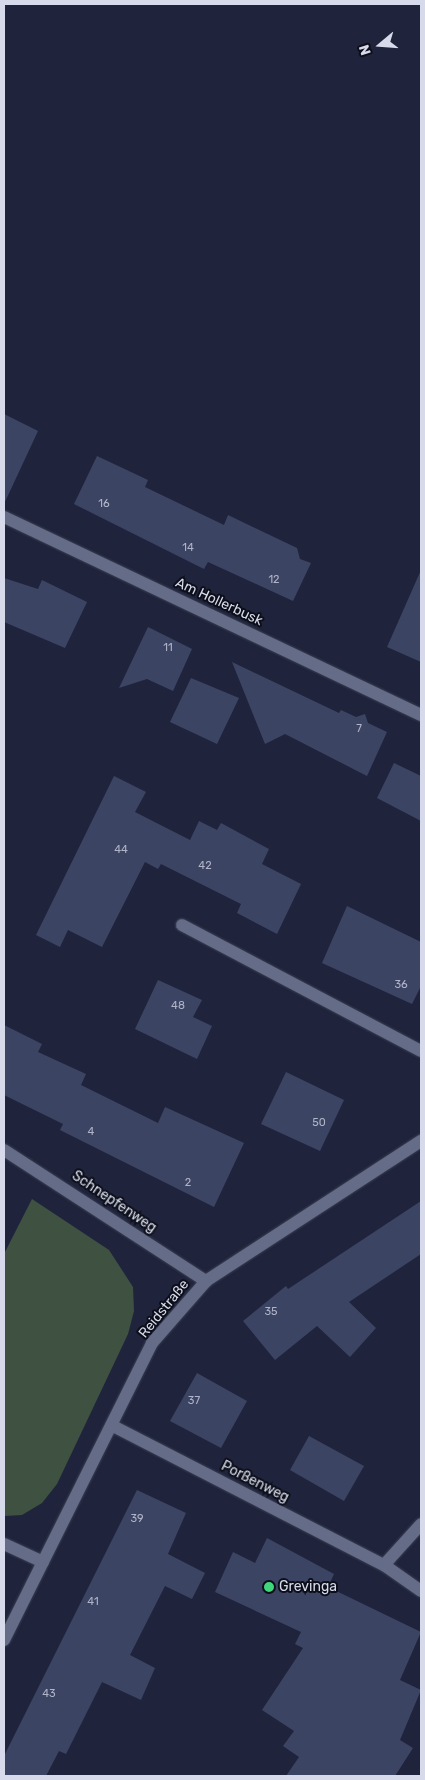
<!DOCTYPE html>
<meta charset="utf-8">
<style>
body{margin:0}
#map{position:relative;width:425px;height:1780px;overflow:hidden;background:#1f243c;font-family:Rubik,sans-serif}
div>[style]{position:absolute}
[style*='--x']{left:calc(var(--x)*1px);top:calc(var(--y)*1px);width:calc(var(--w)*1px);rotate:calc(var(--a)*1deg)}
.green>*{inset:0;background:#3f5242}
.building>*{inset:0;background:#3c4463}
.roads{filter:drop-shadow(0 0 1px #3a3e52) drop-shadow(0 0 1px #3a3e52)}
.street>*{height:12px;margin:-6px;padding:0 6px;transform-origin:6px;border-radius:6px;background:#646c88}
.dots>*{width:14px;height:14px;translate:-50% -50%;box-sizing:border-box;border:2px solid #0c0e19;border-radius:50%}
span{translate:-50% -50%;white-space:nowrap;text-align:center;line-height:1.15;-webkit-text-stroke:4px #0c0e19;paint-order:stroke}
.number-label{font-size:11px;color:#b0b4c8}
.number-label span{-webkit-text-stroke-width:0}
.street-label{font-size:14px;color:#d6daea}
.poi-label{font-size:14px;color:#d6daea}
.left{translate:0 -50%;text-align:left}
.frame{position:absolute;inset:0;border:5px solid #d6daea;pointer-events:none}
.north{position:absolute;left:355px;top:20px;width:50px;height:50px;-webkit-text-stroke:4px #0c0e19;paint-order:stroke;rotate:252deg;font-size:14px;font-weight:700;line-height:20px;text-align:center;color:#d6daea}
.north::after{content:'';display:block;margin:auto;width:18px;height:22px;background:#d6daea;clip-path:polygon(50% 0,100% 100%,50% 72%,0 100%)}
</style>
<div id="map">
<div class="green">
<i style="clip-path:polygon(32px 1199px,109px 1250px,133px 1287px,134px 1311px,128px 1334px,57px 1484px,42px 1503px,22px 1515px,4px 1516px,4px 1254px)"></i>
</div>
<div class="building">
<i style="clip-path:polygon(4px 414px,38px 431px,4px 504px)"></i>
<i style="clip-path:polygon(97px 456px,148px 480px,145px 487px,224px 525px,228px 515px,297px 548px,300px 559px,311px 563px,293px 601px,208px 562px,204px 569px,74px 504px)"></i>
<i style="clip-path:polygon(421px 570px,421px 662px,387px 647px)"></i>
<i style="clip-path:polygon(4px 578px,38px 589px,42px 580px,87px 602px,65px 648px,4px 622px)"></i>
<i style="clip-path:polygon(148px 627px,192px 649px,173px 691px,147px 679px,119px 688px)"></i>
<i style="clip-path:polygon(232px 662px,339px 713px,341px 710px,356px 717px,365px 714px,368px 723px,387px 732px,367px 776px,285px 734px,265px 744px)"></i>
<i style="clip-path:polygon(191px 678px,239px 698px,217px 744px,170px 722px)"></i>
<i style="clip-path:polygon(394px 763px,421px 776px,421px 821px,377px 798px)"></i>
<i style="clip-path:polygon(114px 776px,146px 792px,135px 812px,190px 840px,199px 821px,217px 830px,221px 823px,269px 849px,262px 864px,301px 884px,277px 934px,237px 913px,241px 904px,161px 864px,158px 869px,145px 862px,102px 947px,68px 930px,60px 947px,36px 935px)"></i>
<i style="clip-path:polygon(347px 906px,421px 942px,421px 986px,412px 1004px,322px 963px)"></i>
<i style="clip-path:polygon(158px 980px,202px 1000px,193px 1017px,212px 1026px,197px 1059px,135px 1029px)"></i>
<i style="clip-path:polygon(4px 1025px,42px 1044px,38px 1052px,86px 1074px,81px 1085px,158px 1123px,165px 1107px,244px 1143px,214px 1207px,60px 1130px,63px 1124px,4px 1095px)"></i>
<i style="clip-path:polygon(286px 1072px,344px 1100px,320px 1151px,261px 1124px)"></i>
<i style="clip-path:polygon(421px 1201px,421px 1254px,349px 1302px,376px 1328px,350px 1357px,317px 1326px,275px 1360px,243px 1321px,286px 1286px,288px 1289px)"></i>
<i style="clip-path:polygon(197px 1373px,247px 1401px,221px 1448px,170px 1421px)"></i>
<i style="clip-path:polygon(309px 1436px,364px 1466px,344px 1501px,290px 1470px)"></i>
<i style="clip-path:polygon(137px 1490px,186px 1513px,168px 1554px,205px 1573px,192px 1599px,165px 1586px,130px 1655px,155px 1668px,141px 1700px,102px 1682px,66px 1754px,59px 1751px,46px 1776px,4px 1776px,4px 1756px)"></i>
<i style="clip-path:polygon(267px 1538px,334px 1574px,328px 1587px,421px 1632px,400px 1680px,421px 1690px,400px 1740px,413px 1748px,395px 1776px,286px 1776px,299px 1757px,283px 1746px,294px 1731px,262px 1710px,303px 1648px,295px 1644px,301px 1632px,215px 1592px,233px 1552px,255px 1563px)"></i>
</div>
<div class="roads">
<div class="street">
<i style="--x:4;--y:517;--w:462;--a:25.4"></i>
<i style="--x:182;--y:925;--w:270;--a:27.8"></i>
<i style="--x:4;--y:1150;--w:241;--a:33"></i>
<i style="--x:113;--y:1426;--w:305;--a:27.2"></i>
<i style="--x:384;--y:1565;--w:45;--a:35.1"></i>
<i style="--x:4;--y:1544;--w:43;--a:24.8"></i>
<i style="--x:384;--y:1565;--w:55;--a:-47.9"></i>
<i style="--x:4;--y:1640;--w:332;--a:-63.5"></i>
<i style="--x:152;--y:1343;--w:82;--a:-48.9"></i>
<i style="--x:206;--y:1281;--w:257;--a:-33.1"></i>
</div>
</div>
<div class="dots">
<i style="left:269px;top:1587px;background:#40d77c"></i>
</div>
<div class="number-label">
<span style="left:104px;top:504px">16</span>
<span style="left:188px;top:548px">14</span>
<span style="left:274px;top:580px">12</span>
<span style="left:168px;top:648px">11</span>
<span style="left:359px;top:729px">7</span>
<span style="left:121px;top:850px">44</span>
<span style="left:205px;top:866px">42</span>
<span style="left:401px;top:985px">36</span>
<span style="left:178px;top:1006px">48</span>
<span style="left:319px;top:1123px">50</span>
<span style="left:91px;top:1132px">4</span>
<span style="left:188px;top:1183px">2</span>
<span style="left:271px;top:1312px">35</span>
<span style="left:194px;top:1401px">37</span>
<span style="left:137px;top:1519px">39</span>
<span style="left:93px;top:1602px">41</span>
<span style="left:49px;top:1694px">43</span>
</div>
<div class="street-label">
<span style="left:219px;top:602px;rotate:25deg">Am Hollerbusk</span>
<span style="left:114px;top:1202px;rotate:34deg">Schnepfenweg</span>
<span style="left:164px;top:1309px;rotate:-51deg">Reidstraße</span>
<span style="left:255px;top:1482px;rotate:27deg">Porßenweg</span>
</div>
<div class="poi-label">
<span class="left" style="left:279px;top:1587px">Grevinga</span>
</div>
<div class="frame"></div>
<div class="north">N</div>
</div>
